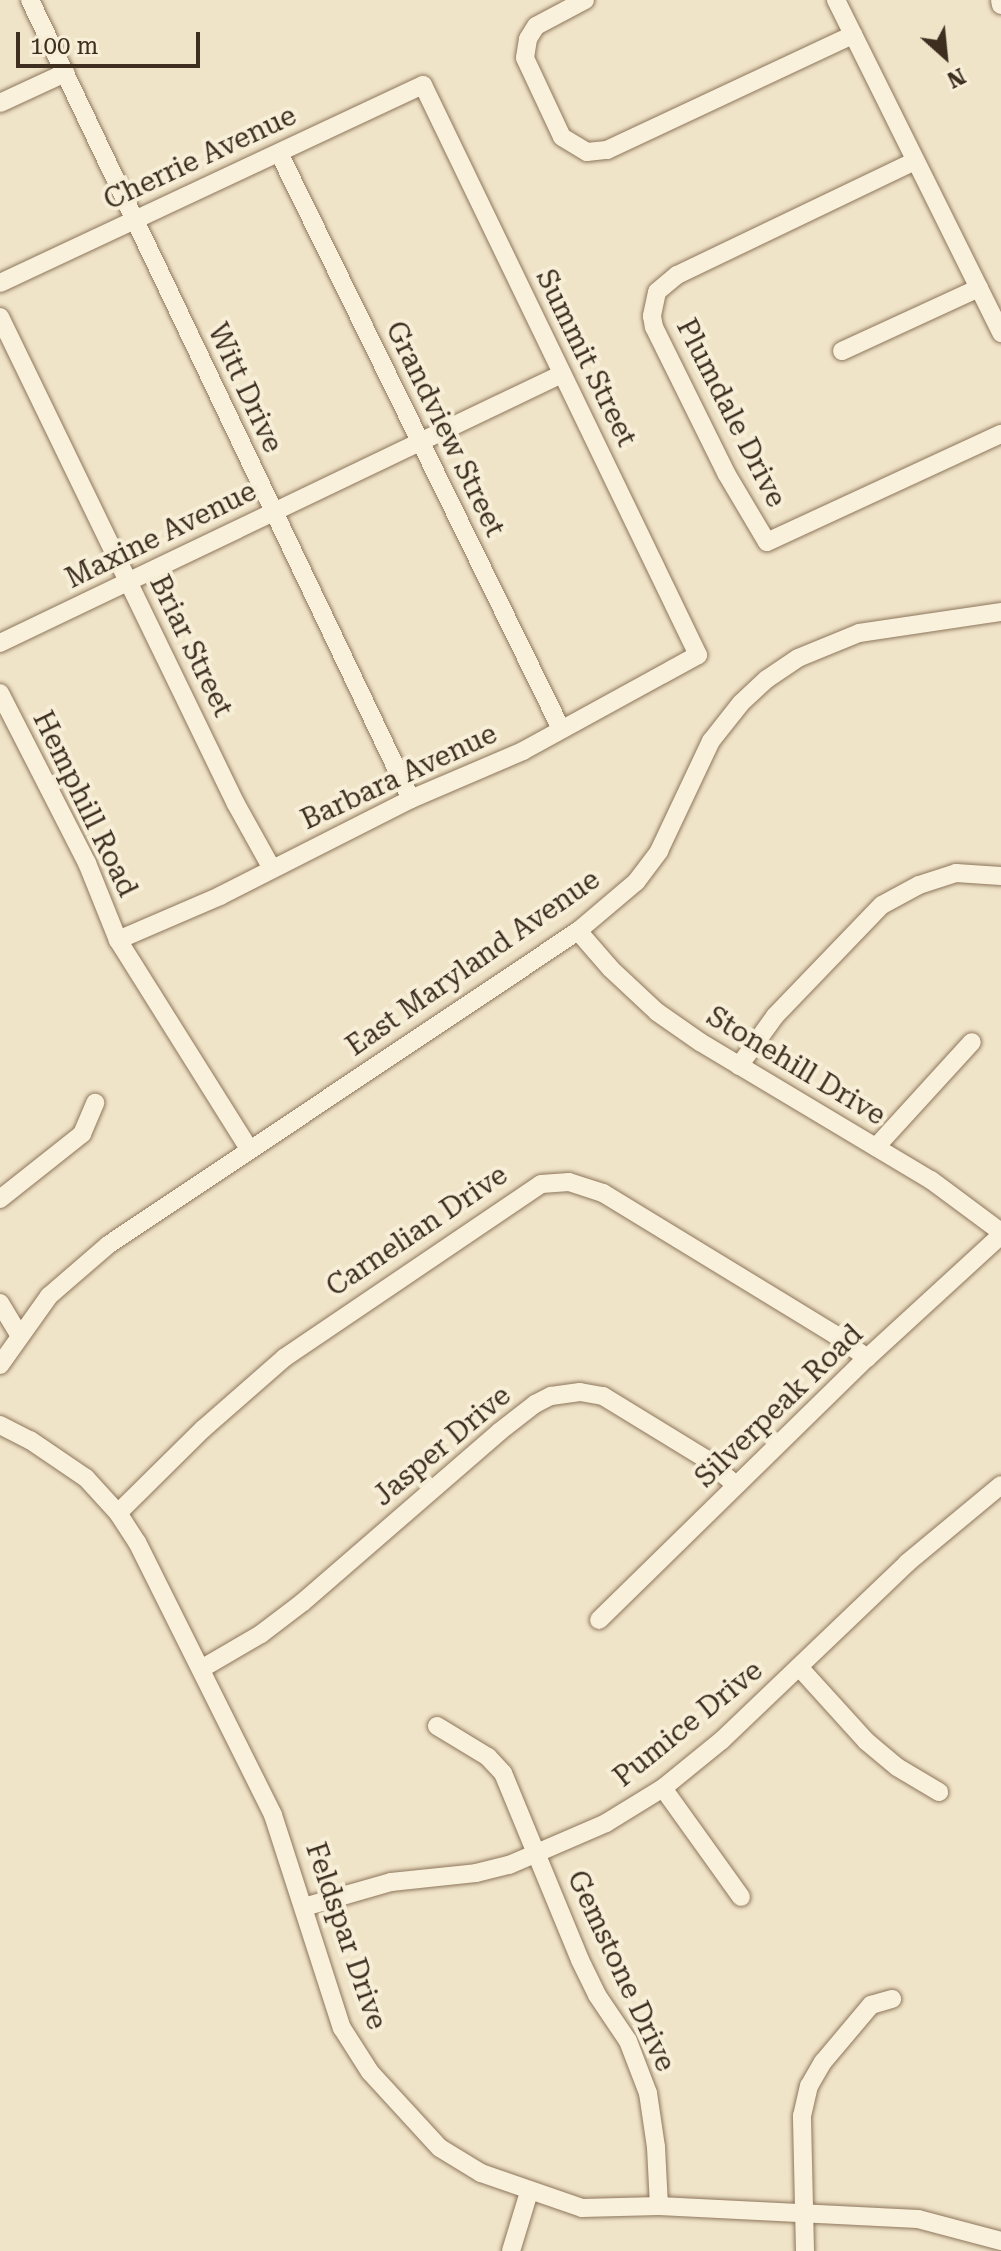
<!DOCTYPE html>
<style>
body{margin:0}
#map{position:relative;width:1001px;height:2251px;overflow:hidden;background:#f0e4c8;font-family:"Roboto Serif",serif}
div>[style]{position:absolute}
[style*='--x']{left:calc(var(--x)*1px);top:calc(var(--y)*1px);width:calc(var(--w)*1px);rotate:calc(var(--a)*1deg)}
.roads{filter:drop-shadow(0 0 2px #8d765c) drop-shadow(0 0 2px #8d765c)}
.minor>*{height:18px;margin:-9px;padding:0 9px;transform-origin:9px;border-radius:9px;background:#faf1dc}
span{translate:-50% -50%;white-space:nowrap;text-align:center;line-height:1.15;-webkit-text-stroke:8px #f7eed8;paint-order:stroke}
.street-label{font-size:28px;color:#3d2e20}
.north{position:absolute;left:905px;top:16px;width:80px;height:80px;-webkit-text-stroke:6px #f7eed8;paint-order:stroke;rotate:153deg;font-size:22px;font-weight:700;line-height:32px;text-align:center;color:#3d2e20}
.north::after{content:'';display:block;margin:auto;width:28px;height:36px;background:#3d2e20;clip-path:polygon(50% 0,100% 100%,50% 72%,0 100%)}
.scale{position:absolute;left:16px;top:32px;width:184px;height:36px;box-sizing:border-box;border:4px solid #3d2e20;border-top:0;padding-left:10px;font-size:24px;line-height:28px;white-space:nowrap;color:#3d2e20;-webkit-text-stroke:6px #f7eed8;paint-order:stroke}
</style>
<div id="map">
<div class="roads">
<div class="minor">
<i style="--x:30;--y:0;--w:885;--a:64.51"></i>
<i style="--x:585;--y:0;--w:55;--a:152"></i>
<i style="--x:536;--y:26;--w:15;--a:122"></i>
<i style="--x:528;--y:39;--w:19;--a:99"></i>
<i style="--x:525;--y:58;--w:87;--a:64.9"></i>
<i style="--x:562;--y:137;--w:29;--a:31"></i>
<i style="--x:587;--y:152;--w:20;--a:-6"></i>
<i style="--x:607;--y:150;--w:272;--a:-25.1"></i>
<i style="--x:836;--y:0;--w:372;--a:63.6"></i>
<i style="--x:1000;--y:0;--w:5;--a:79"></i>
<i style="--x:0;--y:103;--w:72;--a:-24.8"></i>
<i style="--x:279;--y:153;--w:641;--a:63.91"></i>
<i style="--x:915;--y:161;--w:264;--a:154.4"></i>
<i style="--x:677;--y:275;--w:26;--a:140"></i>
<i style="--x:657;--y:292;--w:25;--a:102"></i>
<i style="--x:652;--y:316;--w:11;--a:80"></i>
<i style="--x:654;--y:327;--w:163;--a:63.7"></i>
<i style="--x:726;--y:473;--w:80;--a:59.3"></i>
<i style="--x:767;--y:542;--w:258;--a:-24.8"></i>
<i style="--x:0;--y:283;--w:467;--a:-25.1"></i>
<i style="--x:423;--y:85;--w:633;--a:64.24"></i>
<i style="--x:698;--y:655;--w:200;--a:151.3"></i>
<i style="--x:523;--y:751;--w:122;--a:156.8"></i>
<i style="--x:411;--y:799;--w:214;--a:153.1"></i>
<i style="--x:220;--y:896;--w:111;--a:156.7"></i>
<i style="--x:0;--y:317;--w:541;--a:64.15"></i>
<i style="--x:236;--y:804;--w:72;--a:60.9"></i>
<i style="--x:842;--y:351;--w:151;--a:-24.7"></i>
<i style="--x:0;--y:643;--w:623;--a:-25.58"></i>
<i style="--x:0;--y:693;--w:191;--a:62.9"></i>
<i style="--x:87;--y:863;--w:83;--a:68.1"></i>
<i style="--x:118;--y:940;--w:247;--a:57.9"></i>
<i style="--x:578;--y:931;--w:50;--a:49"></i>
<i style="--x:611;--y:969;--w:63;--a:43.1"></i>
<i style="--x:657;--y:1012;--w:52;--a:34.9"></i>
<i style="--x:700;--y:1042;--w:269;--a:30.9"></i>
<i style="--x:931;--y:1180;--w:87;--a:36.6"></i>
<i style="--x:739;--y:1066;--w:62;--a:-54.2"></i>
<i style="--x:775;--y:1016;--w:154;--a:-46.1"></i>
<i style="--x:882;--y:905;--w:42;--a:-28.4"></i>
<i style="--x:919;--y:885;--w:39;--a:-18"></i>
<i style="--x:956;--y:873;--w:45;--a:3.8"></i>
<i style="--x:876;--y:1147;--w:142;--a:-47.6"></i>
<i style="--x:0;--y:1199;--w:105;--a:-38.4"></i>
<i style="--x:82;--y:1134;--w:34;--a:-67"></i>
<i style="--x:0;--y:1303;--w:37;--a:59"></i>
<i style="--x:0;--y:1365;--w:85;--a:-54.6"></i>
<i style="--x:49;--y:1296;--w:78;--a:-40.8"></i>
<i style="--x:108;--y:1245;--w:565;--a:-33.75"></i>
<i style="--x:578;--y:931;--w:76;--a:-40.2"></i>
<i style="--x:636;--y:882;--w:39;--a:-53"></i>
<i style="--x:659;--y:851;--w:122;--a:-64.7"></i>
<i style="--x:711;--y:741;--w:48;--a:-51.7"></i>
<i style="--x:741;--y:703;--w:35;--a:-43"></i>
<i style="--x:767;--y:679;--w:37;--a:-34"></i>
<i style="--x:798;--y:658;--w:66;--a:-22.3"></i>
<i style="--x:859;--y:633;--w:144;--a:-8.4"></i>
<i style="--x:0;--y:1425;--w:34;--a:27"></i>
<i style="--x:30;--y:1440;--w:68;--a:34.2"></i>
<i style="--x:86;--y:1478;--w:47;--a:47.6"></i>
<i style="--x:118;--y:1513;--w:35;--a:57"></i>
<i style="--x:137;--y:1542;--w:305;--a:63.5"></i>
<i style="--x:273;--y:1815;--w:224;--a:72.1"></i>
<i style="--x:342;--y:2028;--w:52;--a:57.5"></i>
<i style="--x:370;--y:2072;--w:103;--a:47.4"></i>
<i style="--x:440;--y:2148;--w:48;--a:31.4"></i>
<i style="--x:481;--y:2173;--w:107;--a:19.1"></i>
<i style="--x:582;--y:2208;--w:77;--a:-1.5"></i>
<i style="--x:659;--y:2206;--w:259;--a:2.9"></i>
<i style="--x:918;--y:2219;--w:86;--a:14.8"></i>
<i style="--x:118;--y:1513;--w:120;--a:-44.7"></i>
<i style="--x:203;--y:1429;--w:108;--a:-41.2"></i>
<i style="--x:284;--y:1358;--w:310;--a:-34.1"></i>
<i style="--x:541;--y:1184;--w:28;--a:-4"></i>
<i style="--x:569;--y:1182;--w:36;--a:18"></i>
<i style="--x:603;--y:1193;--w:271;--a:31.4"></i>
<i style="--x:834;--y:1334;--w:41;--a:36"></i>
<i style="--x:599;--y:1620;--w:375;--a:-44.4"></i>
<i style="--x:867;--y:1358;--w:182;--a:-42.5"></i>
<i style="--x:799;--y:1667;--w:100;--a:47.8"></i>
<i style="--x:866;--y:1741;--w:40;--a:40"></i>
<i style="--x:897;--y:1767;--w:49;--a:30.8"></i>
<i style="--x:201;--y:1669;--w:69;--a:-30.3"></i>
<i style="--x:261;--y:1634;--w:53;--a:-37.3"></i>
<i style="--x:303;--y:1602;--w:259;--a:-40.9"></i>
<i style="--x:499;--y:1432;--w:46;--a:-37.9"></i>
<i style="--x:535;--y:1404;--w:18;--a:-27"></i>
<i style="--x:551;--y:1396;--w:29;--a:-8"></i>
<i style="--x:580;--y:1392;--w:23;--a:10"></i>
<i style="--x:603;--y:1396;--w:119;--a:31.5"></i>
<i style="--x:704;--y:1458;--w:42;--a:40.2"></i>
<i style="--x:437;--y:1726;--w:60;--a:31.3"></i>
<i style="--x:488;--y:1757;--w:22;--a:47"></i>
<i style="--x:503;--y:1773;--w:202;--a:67.6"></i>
<i style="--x:580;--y:1960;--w:39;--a:64"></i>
<i style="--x:597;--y:1995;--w:55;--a:56"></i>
<i style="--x:628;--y:2041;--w:56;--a:69"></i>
<i style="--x:648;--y:2093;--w:55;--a:81.6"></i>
<i style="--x:656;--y:2147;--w:59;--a:87.1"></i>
<i style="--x:663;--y:1788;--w:134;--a:54.4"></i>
<i style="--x:304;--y:1907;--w:91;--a:-16"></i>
<i style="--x:391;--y:1882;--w:85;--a:-6"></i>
<i style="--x:476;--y:1873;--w:34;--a:-14"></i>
<i style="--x:509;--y:1865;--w:106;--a:-23.4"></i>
<i style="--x:606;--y:1823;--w:67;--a:-31.6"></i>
<i style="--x:663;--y:1788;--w:76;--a:-39.1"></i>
<i style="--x:722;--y:1740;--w:256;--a:-43.7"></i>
<i style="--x:907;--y:1563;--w:122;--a:-39.7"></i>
<i style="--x:511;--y:2251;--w:62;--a:-73"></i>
<i style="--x:805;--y:2251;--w:135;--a:-91.3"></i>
<i style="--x:802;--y:2116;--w:31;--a:-77"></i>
<i style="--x:809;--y:2086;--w:28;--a:-60"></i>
<i style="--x:823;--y:2062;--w:75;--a:-49.9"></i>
<i style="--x:871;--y:2005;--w:22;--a:-16"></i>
</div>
</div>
<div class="street-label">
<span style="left:200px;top:158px;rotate:-25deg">Cherrie Avenue</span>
<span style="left:586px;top:358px;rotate:64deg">Summit Street</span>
<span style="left:245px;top:388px;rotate:65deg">Witt Drive</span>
<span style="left:731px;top:413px;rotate:63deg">Plumdale Drive</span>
<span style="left:445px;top:429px;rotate:64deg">Grandview Street</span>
<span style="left:161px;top:535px;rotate:-26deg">Maxine Avenue</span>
<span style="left:191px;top:646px;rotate:64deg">Briar Street</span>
<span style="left:399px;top:777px;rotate:-25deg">Barbara Avenue</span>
<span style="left:85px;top:804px;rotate:64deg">Hemphill Road</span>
<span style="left:473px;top:963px;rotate:-35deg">East Maryland Avenue</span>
<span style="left:796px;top:1066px;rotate:31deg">Stonehill Drive</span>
<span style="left:417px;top:1231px;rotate:-34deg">Carnelian Drive</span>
<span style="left:779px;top:1406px;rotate:-44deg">Silverpeak Road</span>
<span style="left:442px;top:1446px;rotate:-40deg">Jasper Drive</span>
<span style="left:688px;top:1724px;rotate:-39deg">Pumice Drive</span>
<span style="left:346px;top:1936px;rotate:71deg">Feldspar Drive</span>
<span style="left:621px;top:1971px;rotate:65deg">Gemstone Drive</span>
</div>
<div class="north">N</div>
<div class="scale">100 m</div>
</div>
